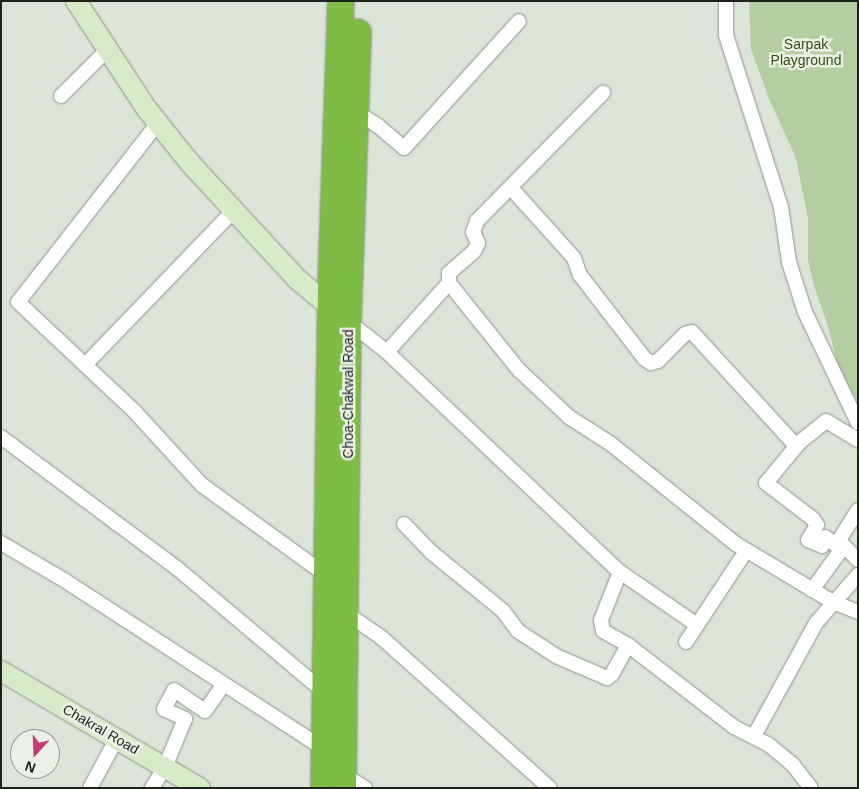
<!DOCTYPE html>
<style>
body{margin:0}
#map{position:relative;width:859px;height:789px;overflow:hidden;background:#dde4d9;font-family:Arial,sans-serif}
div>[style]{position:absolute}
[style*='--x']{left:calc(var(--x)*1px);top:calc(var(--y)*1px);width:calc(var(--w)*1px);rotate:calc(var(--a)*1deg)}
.green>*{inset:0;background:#b4cea2}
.roads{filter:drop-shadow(0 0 1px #8f958c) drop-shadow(0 0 1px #8f958c)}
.street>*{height:14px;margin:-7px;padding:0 7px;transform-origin:7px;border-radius:7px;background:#fff}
.secondary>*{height:20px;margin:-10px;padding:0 10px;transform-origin:10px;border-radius:10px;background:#d8ebc8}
.highway>*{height:26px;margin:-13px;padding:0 13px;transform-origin:13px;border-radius:13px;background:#7ebc46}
span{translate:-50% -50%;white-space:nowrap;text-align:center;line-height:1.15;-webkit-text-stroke:5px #ebf1e7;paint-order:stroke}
.park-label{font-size:14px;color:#315111}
.street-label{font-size:14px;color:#1f211d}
.frame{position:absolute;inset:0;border:2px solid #1f211d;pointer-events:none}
.north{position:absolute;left:10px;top:729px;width:50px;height:50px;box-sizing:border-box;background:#ebf1e7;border:1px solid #999e96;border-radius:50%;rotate:200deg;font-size:14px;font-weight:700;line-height:20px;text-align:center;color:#1f211d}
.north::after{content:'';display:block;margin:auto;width:18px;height:22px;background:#c43971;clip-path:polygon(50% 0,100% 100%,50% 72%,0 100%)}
</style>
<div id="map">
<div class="green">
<i style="clip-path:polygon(749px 1px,858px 1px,858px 402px,839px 370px,827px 323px,814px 286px,808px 260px,808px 219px,796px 158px,769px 99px,751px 49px)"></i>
</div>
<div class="roads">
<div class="street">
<i style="--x:726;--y:1;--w:34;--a:90"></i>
<i style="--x:726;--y:35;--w:181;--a:72.3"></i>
<i style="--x:781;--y:207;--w:56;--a:81.7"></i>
<i style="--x:789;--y:262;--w:52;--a:72.3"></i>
<i style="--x:805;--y:312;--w:123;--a:64.5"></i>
<i style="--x:61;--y:96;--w:66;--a:-45"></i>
<i style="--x:356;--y:112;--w:26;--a:32"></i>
<i style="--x:378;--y:126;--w:34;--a:40"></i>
<i style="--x:404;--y:148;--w:171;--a:-47.8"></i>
<i style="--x:158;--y:123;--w:227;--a:128"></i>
<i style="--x:18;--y:302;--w:161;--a:43.2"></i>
<i style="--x:135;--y:412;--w:99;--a:47.5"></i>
<i style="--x:202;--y:485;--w:153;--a:36"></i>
<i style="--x:511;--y:188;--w:94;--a:48"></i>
<i style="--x:574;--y:258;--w:18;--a:71"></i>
<i style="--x:580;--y:275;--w:106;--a:52.3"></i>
<i style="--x:645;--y:359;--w:7;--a:34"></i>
<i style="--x:651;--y:363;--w:7;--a:-16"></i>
<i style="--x:658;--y:361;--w:38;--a:-45"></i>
<i style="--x:685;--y:334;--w:7;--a:-16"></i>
<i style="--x:692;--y:332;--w:154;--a:47.6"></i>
<i style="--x:449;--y:283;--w:112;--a:51.2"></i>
<i style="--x:519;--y:370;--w:69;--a:43.2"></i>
<i style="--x:569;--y:417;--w:50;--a:32.7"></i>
<i style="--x:611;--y:444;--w:160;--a:38.7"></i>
<i style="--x:736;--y:544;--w:113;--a:30.9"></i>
<i style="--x:833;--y:602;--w:27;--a:22"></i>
<i style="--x:348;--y:321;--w:50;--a:38.5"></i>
<i style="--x:387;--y:352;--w:320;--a:43.4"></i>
<i style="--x:620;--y:572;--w:93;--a:34.5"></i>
<i style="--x:387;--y:352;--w:93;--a:-48.1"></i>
<i style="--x:449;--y:283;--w:10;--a:-90"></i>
<i style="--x:449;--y:273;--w:33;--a:-41"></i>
<i style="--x:474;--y:251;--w:9;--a:-63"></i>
<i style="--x:478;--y:243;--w:12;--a:-114"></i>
<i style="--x:473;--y:232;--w:12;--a:-70"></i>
<i style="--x:477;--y:221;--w:180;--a:-45.5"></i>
<i style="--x:85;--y:365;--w:215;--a:-46.1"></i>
<i style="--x:1;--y:437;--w:221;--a:36.7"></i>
<i style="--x:178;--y:569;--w:192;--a:40.1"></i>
<i style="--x:858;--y:440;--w:37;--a:-149"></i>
<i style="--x:826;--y:421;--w:35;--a:141"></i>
<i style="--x:799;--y:443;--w:52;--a:129.5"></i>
<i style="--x:766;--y:483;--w:59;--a:37.5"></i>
<i style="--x:813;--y:519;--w:7;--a:56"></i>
<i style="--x:817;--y:525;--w:17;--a:121"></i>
<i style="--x:808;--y:540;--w:15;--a:23"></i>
<i style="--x:822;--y:546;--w:9;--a:-72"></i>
<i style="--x:825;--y:537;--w:14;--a:36"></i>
<i style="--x:836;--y:545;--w:41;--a:-57.8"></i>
<i style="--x:404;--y:524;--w:39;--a:46"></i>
<i style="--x:431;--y:552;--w:93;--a:39.3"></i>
<i style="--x:503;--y:611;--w:25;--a:53"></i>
<i style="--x:518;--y:631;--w:45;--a:33.3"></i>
<i style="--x:556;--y:656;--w:56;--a:23.3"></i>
<i style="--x:607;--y:678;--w:6;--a:-39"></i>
<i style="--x:612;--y:674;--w:33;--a:-61"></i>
<i style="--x:839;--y:541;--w:27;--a:45"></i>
<i style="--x:1;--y:543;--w:73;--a:30.4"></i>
<i style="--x:64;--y:580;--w:310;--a:33"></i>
<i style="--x:620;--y:572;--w:52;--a:111.6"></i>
<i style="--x:601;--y:620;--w:11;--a:80"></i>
<i style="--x:603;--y:631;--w:29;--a:29"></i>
<i style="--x:628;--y:645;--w:134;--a:37.7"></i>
<i style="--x:734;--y:727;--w:38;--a:27"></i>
<i style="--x:768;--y:744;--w:33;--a:40"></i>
<i style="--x:793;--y:765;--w:29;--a:52"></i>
<i style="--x:812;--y:590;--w:54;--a:-54"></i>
<i style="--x:346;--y:613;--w:44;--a:34.8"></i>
<i style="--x:382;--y:638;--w:225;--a:41.8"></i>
<i style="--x:686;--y:642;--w:109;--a:-56.6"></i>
<i style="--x:754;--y:736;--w:129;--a:-61.2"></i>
<i style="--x:816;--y:623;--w:64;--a:-48.8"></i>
<i style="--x:344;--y:775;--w:25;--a:32"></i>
<i style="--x:90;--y:788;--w:57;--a:-61.6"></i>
<i style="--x:152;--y:788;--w:25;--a:-58"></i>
<i style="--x:165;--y:767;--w:52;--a:-67.4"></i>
<i style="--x:185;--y:719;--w:23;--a:-155"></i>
<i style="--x:164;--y:709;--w:21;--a:-62"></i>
<i style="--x:174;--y:690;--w:37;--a:34"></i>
<i style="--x:205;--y:711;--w:32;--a:-55"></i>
</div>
<div class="secondary">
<i style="--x:76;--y:1;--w:128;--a:56.8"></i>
<i style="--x:146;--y:108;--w:70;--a:51.3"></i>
<i style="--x:190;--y:163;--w:158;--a:47.3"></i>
<i style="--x:297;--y:279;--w:55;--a:39.8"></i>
<i style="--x:1;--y:671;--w:231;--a:30.5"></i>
</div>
<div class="highway">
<i style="--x:324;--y:788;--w:503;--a:-89.2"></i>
<i style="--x:331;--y:285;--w:284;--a:-88"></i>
<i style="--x:343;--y:788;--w:467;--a:-89.4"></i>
<i style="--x:348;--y:321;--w:289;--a:-88"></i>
</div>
</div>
<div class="park-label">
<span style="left:806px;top:52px">Sarpak<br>Playground</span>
</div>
<div class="street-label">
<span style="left:348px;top:394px;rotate:-90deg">Choa-Chakwal Road</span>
<span style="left:101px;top:729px;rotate:30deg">Chakral Road</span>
</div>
<div class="frame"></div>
<div class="north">N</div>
</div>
